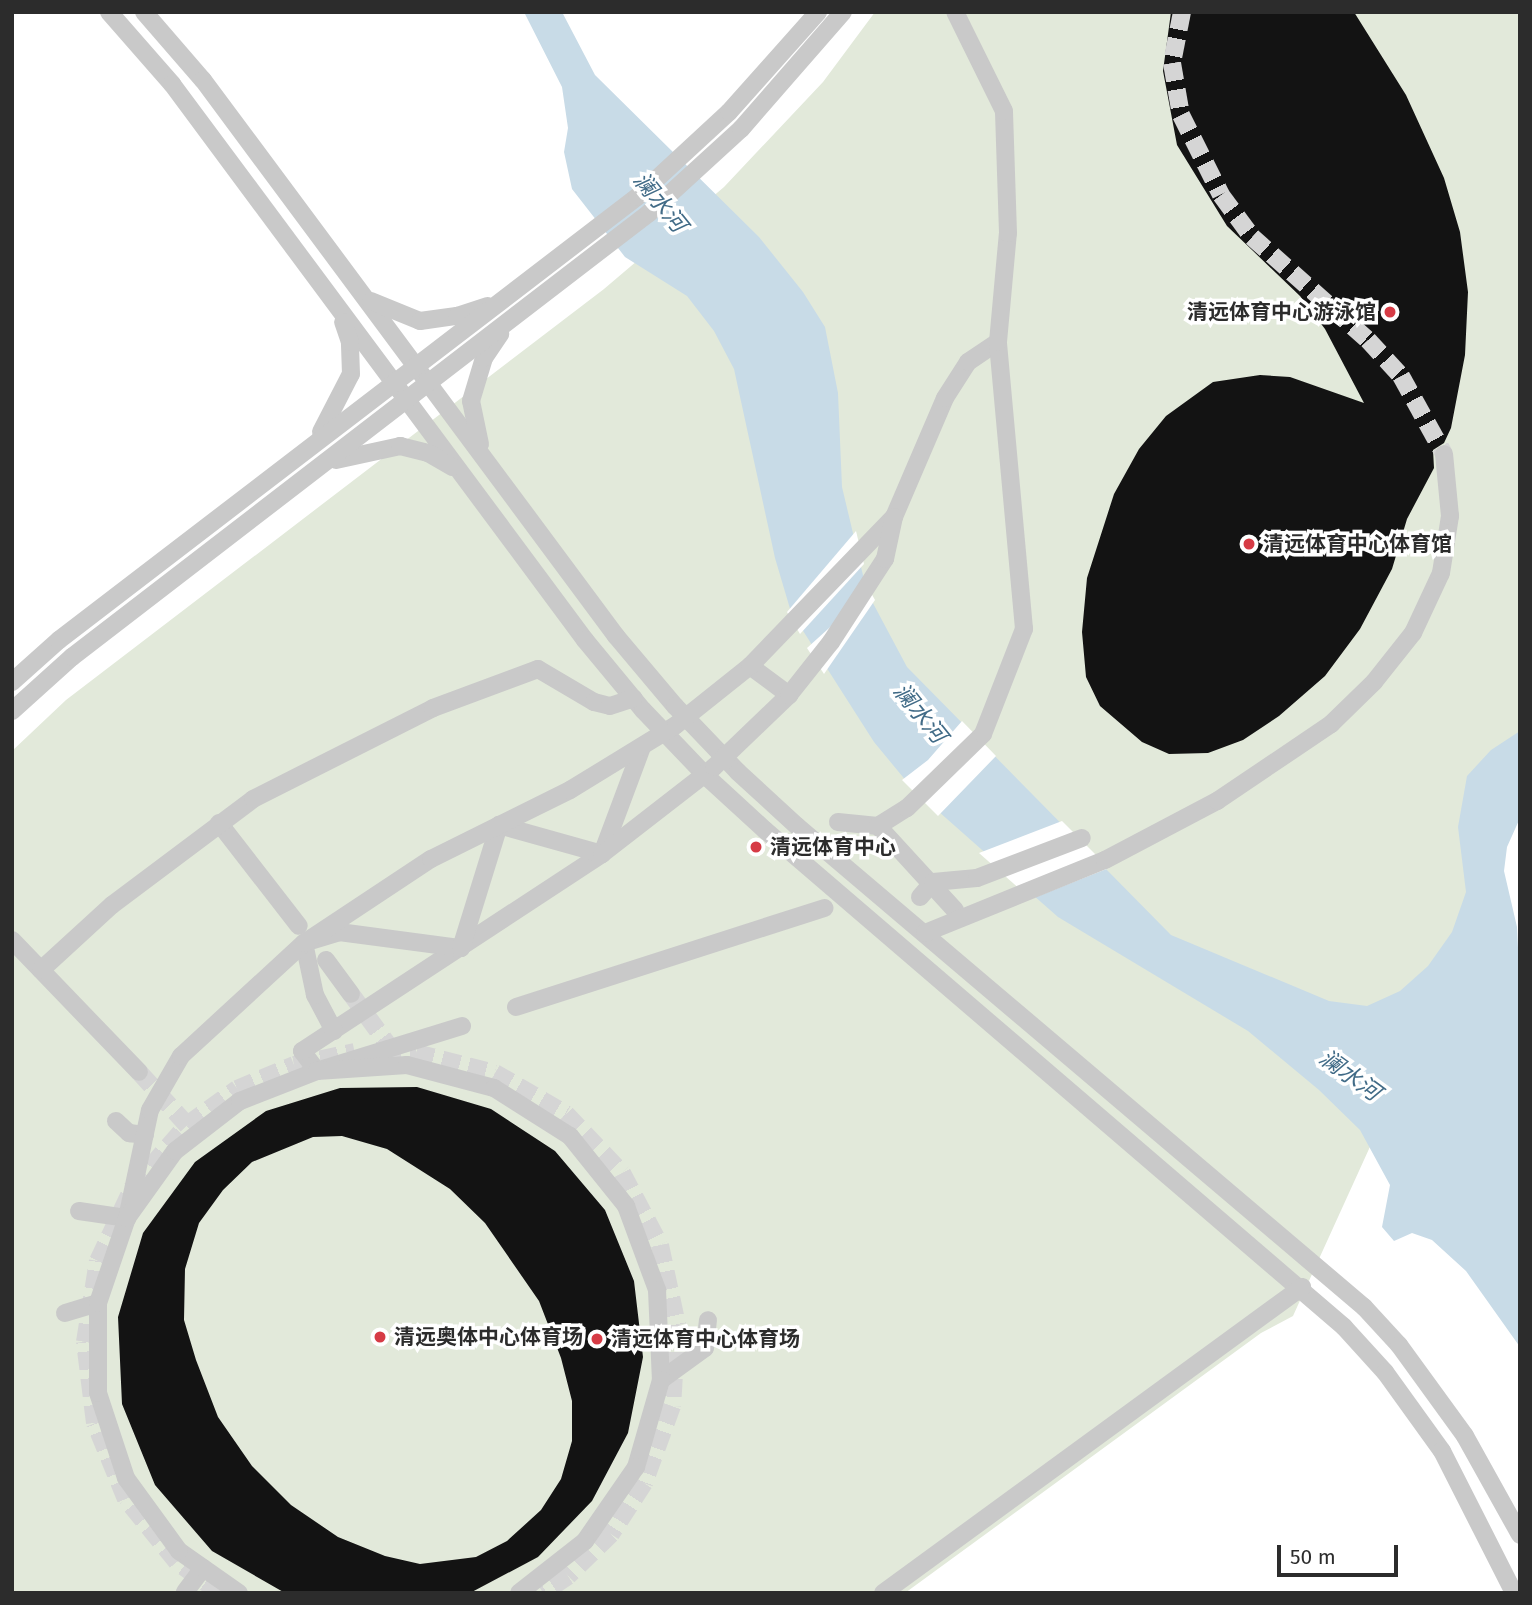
<!DOCTYPE html>
<meta charset="utf-8">
<style>
body{margin:0}
#map{position:relative;width:1532px;height:1605px;overflow:hidden;background:#fff;font-family:"Fira Sans","Noto Sans SC",sans-serif}
div>[style]{position:absolute}
[style*='--x']{left:calc(var(--x)*1px);top:calc(var(--y)*1px);width:calc(var(--w)*1px);rotate:calc(var(--a)*1deg)}
.green>*{inset:0;background:#e2e9da}
.water>*{inset:0;background:#c8dbe7}
.pier>*{inset:0;background:#fff}
.building>*{inset:0;background:#131313}
.minor-tunnel>*{height:18px;margin-top:-9px;transform-origin:0;background:repeating-linear-gradient(90deg,#d5d5d5 0 18px,transparent 0 27px)}
.minor>*{height:18px;margin:-9px;padding:0 9px;transform-origin:9px;border-radius:9px;background:#c9c9c9}
.minor-bridge>*{height:18px;margin:-9px;padding:0 9px;transform-origin:9px;border-radius:9px;background:#c9c9c9}
.dots>*{width:19px;height:19px;translate:-50% -50%;box-sizing:border-box;border:4px solid #fff;border-radius:50%}
span{translate:-50% -50%;white-space:nowrap;text-align:center;line-height:1.15;-webkit-text-stroke:7px #fff;paint-order:stroke}
.poi-label{font-size:21px;color:#2c2c2c;font-weight:700}
.right{translate:-100% -50%;text-align:right}
.left{translate:0 -50%;text-align:left}
.water-label{font-size:23px;color:#416b87;font-style:italic}
.frame{position:absolute;inset:0;border:14px solid #2c2c2c;pointer-events:none}
.scale{position:absolute;left:1277px;top:1545px;width:121px;height:32px;box-sizing:border-box;border:4px solid #2c2c2c;border-top:0;padding-left:9px;font-size:21px;line-height:24px;white-space:nowrap;color:#2c2c2c;-webkit-text-stroke:5px #fff;paint-order:stroke}
</style>
<div id="map">
<div class="green">
<i style="clip-path:polygon(875px 12px,1520px 12px,1520px 790px,1480px 905px,1293px 1316px,1261px 1333px,905px 1593px,12px 1593px,12px 751px,66px 700px,604px 289px,724px 187px,823px 82px)"></i>
</div>
<div class="water">
<i style="clip-path:polygon(524px 12px,562px 12px,595px 75px,759px 237px,803px 292px,825px 327px,838px 393px,842px 487px,867px 592px,907px 667px,1171px 935px,1329px 1001px,1367px 1006px,1400px 991px,1428px 966px,1452px 932px,1466px 892px,1458px 827px,1467px 776px,1491px 750px,1520px 731px,1520px 818px,1507px 847px,1504px 871px,1517px 927px,1520px 990px,1520px 1347px,1466px 1271px,1432px 1240px,1412px 1233px,1394px 1241px,1382px 1227px,1390px 1185px,1360px 1130px,1319px 1090px,1248px 1031px,1058px 917px,912px 788px,874px 742px,791px 612px,775px 558px,734px 369px,714px 331px,687px 296px,625px 257px,572px 189px,564px 152px,568px 128px,562px 87px)"></i>
</div>
<div class="pier">
<i style="clip-path:polygon(856px 531px,864px 564px,800px 634px,787px 612px)"></i>
<i style="clip-path:polygon(870px 591px,875px 600px,824px 674px,807px 648px)"></i>
<i style="clip-path:polygon(962px 721px,996px 756px,938px 816px,902px 780px,928px 760px)"></i>
<i style="clip-path:polygon(1062px 821px,1109px 868px,1031px 899px,979px 853px)"></i>
</div>
<div class="building">
<i style="clip-path:polygon(1171px 12px,1354px 12px,1406px 95px,1444px 178px,1460px 232px,1468px 292px,1465px 355px,1451px 428px,1444px 443px,1433px 450px,1434px 468px,1407px 519px,1392px 569px,1360px 629px,1325px 676px,1279px 716px,1243px 740px,1208px 753px,1169px 754px,1142px 742px,1100px 706px,1086px 677px,1082px 632px,1087px 578px,1114px 494px,1139px 449px,1166px 416px,1213px 382px,1260px 375px,1290px 377px,1364px 403px,1325px 329px,1300px 296px,1227px 226px,1177px 145px,1163px 71px)"></i>
<i style="clip-path:polygon(evenodd,417px 1087px,491px 1109px,555px 1151px,605px 1210px,634px 1281px,643px 1357px,628px 1433px,592px 1501px,538px 1557px,470px 1593px,285px 1593px,212px 1551px,155px 1485px,122px 1404px,118px 1317px,143px 1233px,195px 1162px,266px 1111px,340px 1088px,417px 1087px,342px 1136px,387px 1149px,450px 1189px,485px 1223px,539px 1301px,561px 1358px,572px 1401px,572px 1441px,561px 1479px,541px 1510px,507px 1541px,476px 1557px,420px 1564px,385px 1556px,338px 1537px,291px 1505px,252px 1466px,218px 1417px,196px 1360px,184px 1320px,185px 1269px,199px 1223px,223px 1190px,252px 1162px,313px 1137px,342px 1136px)"></i>
</div>
<div class="minor-tunnel">
<i style="--x:1182;--y:12;--w:52;--a:101.1"></i>
<i style="--x:1172;--y:63;--w:53;--a:80.2"></i>
<i style="--x:1181;--y:115;--w:89;--a:63.4"></i>
<i style="--x:1221;--y:195;--w:52;--a:53.6"></i>
<i style="--x:1252;--y:237;--w:155;--a:41.6"></i>
<i style="--x:1368;--y:340;--w:49;--a:47.5"></i>
<i style="--x:1401;--y:376;--w:89;--a:61.1"></i>
<i style="--x:351;--y:994;--w:73;--a:53.9"></i>
<i style="--x:383;--y:1053;--w:33;--a:0"></i>
<i style="--x:416;--y:1053;--w:81;--a:14.2"></i>
<i style="--x:495;--y:1073;--w:82;--a:30"></i>
<i style="--x:566;--y:1114;--w:81;--a:46.5"></i>
<i style="--x:622;--y:1173;--w:81;--a:62.2"></i>
<i style="--x:660;--y:1245;--w:82;--a:78"></i>
<i style="--x:677;--y:1325;--w:81;--a:93.5"></i>
<i style="--x:672;--y:1406;--w:82;--a:110"></i>
<i style="--x:644;--y:1483;--w:61;--a:122.9"></i>
<i style="--x:611;--y:1534;--w:60;--a:135.7"></i>
<i style="--x:568;--y:1576;--w:30;--a:146"></i>
<i style="--x:139;--y:1072;--w:72;--a:47.8"></i>
<i style="--x:220;--y:1593;--w:53;--a:-144.2"></i>
<i style="--x:177;--y:1562;--w:81;--a:-129"></i>
<i style="--x:126;--y:1499;--w:82;--a:-112.2"></i>
<i style="--x:95;--y:1423;--w:82;--a:-97"></i>
<i style="--x:85;--y:1342;--w:82;--a:-80.9"></i>
<i style="--x:98;--y:1261;--w:82;--a:-64.7"></i>
<i style="--x:133;--y:1187;--w:82;--a:-48.9"></i>
<i style="--x:187;--y:1125;--w:62;--a:-35.8"></i>
<i style="--x:237;--y:1089;--w:62;--a:-22.8"></i>
<i style="--x:294;--y:1065;--w:62;--a:-12"></i>
</div>
<div class="minor">
<i style="--x:109;--y:12;--w:96;--a:48.8"></i>
<i style="--x:172;--y:84;--w:693;--a:53.39"></i>
<i style="--x:585;--y:640;--w:91;--a:50.4"></i>
<i style="--x:643;--y:710;--w:91;--a:46.3"></i>
<i style="--x:706;--y:776;--w:80;--a:42.5"></i>
<i style="--x:765;--y:830;--w:763;--a:40.64"></i>
<i style="--x:1344;--y:1327;--w:61;--a:47.7"></i>
<i style="--x:1385;--y:1372;--w:97;--a:54.2"></i>
<i style="--x:1442;--y:1451;--w:159;--a:63.1"></i>
<i style="--x:144;--y:12;--w:90;--a:49.1"></i>
<i style="--x:203;--y:80;--w:693;--a:53.39"></i>
<i style="--x:616;--y:636;--w:92;--a:49.9"></i>
<i style="--x:675;--y:706;--w:91;--a:46.3"></i>
<i style="--x:738;--y:772;--w:80;--a:42.5"></i>
<i style="--x:797;--y:826;--w:744;--a:40.31"></i>
<i style="--x:1364;--y:1307;--w:52;--a:47.4"></i>
<i style="--x:1399;--y:1345;--w:112;--a:54"></i>
<i style="--x:1465;--y:1436;--w:113;--a:60.9"></i>
<i style="--x:371;--y:301;--w:53;--a:22.2"></i>
<i style="--x:420;--y:321;--w:37;--a:-8"></i>
<i style="--x:457;--y:316;--w:32;--a:-18"></i>
<i style="--x:321;--y:432;--w:65;--a:-62.7"></i>
<i style="--x:351;--y:374;--w:32;--a:-92"></i>
<i style="--x:350;--y:342;--w:21;--a:-109"></i>
<i style="--x:480;--y:444;--w:44;--a:-101.8"></i>
<i style="--x:471;--y:401;--w:45;--a:-73.2"></i>
<i style="--x:484;--y:358;--w:29;--a:-56"></i>
<i style="--x:336;--y:460;--w:66;--a:-12.3"></i>
<i style="--x:400;--y:446;--w:29;--a:14"></i>
<i style="--x:428;--y:453;--w:28;--a:30"></i>
<i style="--x:894;--y:517;--w:129;--a:-66.8"></i>
<i style="--x:945;--y:398;--w:43;--a:-57.4"></i>
<i style="--x:968;--y:362;--w:36;--a:-34"></i>
<i style="--x:750;--y:666;--w:49;--a:36.6"></i>
<i style="--x:12;--y:682;--w:63;--a:-41.8"></i>
<i style="--x:59;--y:640;--w:728;--a:-37.47"></i>
<i style="--x:637;--y:197;--w:125;--a:-42.7"></i>
<i style="--x:729;--y:112;--w:134;--a:-48.3"></i>
<i style="--x:12;--y:711;--w:81;--a:-42"></i>
<i style="--x:72;--y:657;--w:728;--a:-37.58"></i>
<i style="--x:649;--y:213;--w:125;--a:-42.4"></i>
<i style="--x:741;--y:129;--w:155;--a:-48.9"></i>
<i style="--x:838;--y:822;--w:40;--a:5.7"></i>
<i style="--x:878;--y:826;--w:114;--a:47.5"></i>
<i style="--x:219;--y:823;--w:130;--a:52.2"></i>
<i style="--x:878;--y:826;--w:34;--a:-32"></i>
<i style="--x:907;--y:808;--w:106;--a:-44.2"></i>
<i style="--x:983;--y:734;--w:113;--a:-68.7"></i>
<i style="--x:1024;--y:629;--w:288;--a:-95.2"></i>
<i style="--x:998;--y:342;--w:109;--a:-84.8"></i>
<i style="--x:1008;--y:233;--w:122;--a:-91.9"></i>
<i style="--x:1004;--y:111;--w:110;--a:-116.3"></i>
<i style="--x:920;--y:897;--w:20;--a:-49"></i>
<i style="--x:933;--y:882;--w:44;--a:-5.2"></i>
<i style="--x:977;--y:878;--w:112;--a:-20.9"></i>
<i style="--x:925;--y:933;--w:194;--a:-22.1"></i>
<i style="--x:1105;--y:860;--w:127;--a:-27.8"></i>
<i style="--x:1217;--y:801;--w:138;--a:-34"></i>
<i style="--x:1331;--y:724;--w:60;--a:-44.3"></i>
<i style="--x:1374;--y:682;--w:63;--a:-51.5"></i>
<i style="--x:1413;--y:633;--w:66;--a:-65"></i>
<i style="--x:1441;--y:573;--w:58;--a:-81"></i>
<i style="--x:1450;--y:516;--w:62;--a:-95.5"></i>
<i style="--x:12;--y:940;--w:183;--a:46.1"></i>
<i style="--x:326;--y:960;--w:42;--a:53.7"></i>
<i style="--x:41;--y:970;--w:96;--a:-42.5"></i>
<i style="--x:112;--y:905;--w:176;--a:-36.9"></i>
<i style="--x:253;--y:799;--w:202;--a:-26.8"></i>
<i style="--x:433;--y:708;--w:112;--a:-20.4"></i>
<i style="--x:538;--y:669;--w:65;--a:30.5"></i>
<i style="--x:594;--y:702;--w:16;--a:14"></i>
<i style="--x:610;--y:706;--w:25;--a:-18"></i>
<i style="--x:516;--y:1007;--w:324;--a:-17.8"></i>
<i style="--x:462;--y:1026;--w:152;--a:162.8"></i>
<i style="--x:317;--y:1071;--w:25;--a:-127"></i>
<i style="--x:302;--y:1051;--w:359;--a:-33.3"></i>
<i style="--x:602;--y:854;--w:114;--a:-69.5"></i>
<i style="--x:334;--y:1031;--w:41;--a:-117.8"></i>
<i style="--x:315;--y:995;--w:53;--a:-101.9"></i>
<i style="--x:304;--y:943;--w:37;--a:-17"></i>
<i style="--x:339;--y:932;--w:123;--a:7.5"></i>
<i style="--x:461;--y:948;--w:129;--a:-72.8"></i>
<i style="--x:499;--y:825;--w:107;--a:15.7"></i>
<i style="--x:116;--y:1121;--w:18;--a:43"></i>
<i style="--x:129;--y:1133;--w:16;--a:7"></i>
<i style="--x:79;--y:1211;--w:49;--a:8.3"></i>
<i style="--x:127;--y:1218;--w:110;--a:-78"></i>
<i style="--x:150;--y:1110;--w:62;--a:-60.1"></i>
<i style="--x:181;--y:1056;--w:167;--a:-42.6"></i>
<i style="--x:304;--y:943;--w:152;--a:-33.5"></i>
<i style="--x:431;--y:859;--w:155;--a:-26.4"></i>
<i style="--x:65;--y:1313;--w:34;--a:-17"></i>
<i style="--x:661;--y:1380;--w:54;--a:-36"></i>
<i style="--x:705;--y:1348;--w:28;--a:-84"></i>
<i style="--x:185;--y:1592;--w:30;--a:-53"></i>
<i style="--x:239;--y:1593;--w:73;--a:-145"></i>
<i style="--x:179;--y:1551;--w:90;--a:-126"></i>
<i style="--x:126;--y:1478;--w:89;--a:-108.2"></i>
<i style="--x:98;--y:1393;--w:90;--a:-90"></i>
<i style="--x:98;--y:1303;--w:90;--a:-71.2"></i>
<i style="--x:127;--y:1218;--w:82;--a:-54.4"></i>
<i style="--x:175;--y:1151;--w:82;--a:-37.6"></i>
<i style="--x:240;--y:1101;--w:83;--a:-21.3"></i>
<i style="--x:317;--y:1071;--w:90;--a:-3.8"></i>
<i style="--x:407;--y:1065;--w:90;--a:14.8"></i>
<i style="--x:494;--y:1088;--w:90;--a:32.3"></i>
<i style="--x:570;--y:1136;--w:90;--a:51.3"></i>
<i style="--x:626;--y:1206;--w:90;--a:69.7"></i>
<i style="--x:657;--y:1290;--w:90;--a:87.5"></i>
<i style="--x:661;--y:1380;--w:91;--a:106"></i>
<i style="--x:636;--y:1467;--w:90;--a:124.6"></i>
<i style="--x:585;--y:1541;--w:84;--a:141.8"></i>
<i style="--x:883;--y:1593;--w:519;--a:-36.14"></i>
</div>
<div class="minor-bridge">
<i style="--x:570;--y:790;--w:124;--a:-31.5"></i>
<i style="--x:676;--y:725;--w:95;--a:-38.6"></i>
<i style="--x:750;--y:666;--w:207;--a:-46"></i>
<i style="--x:602;--y:854;--w:142;--a:-37.8"></i>
<i style="--x:714;--y:767;--w:104;--a:-43.8"></i>
<i style="--x:789;--y:695;--w:68;--a:-51.6"></i>
<i style="--x:831;--y:642;--w:99;--a:-57"></i>
<i style="--x:885;--y:559;--w:43;--a:-77.9"></i>
</div>
<div class="dots">
<i style="left:1390px;top:312px;background:#d63b45"></i>
<i style="left:1249px;top:544px;background:#d63b45"></i>
<i style="left:756px;top:847px;background:#d63b45"></i>
<i style="left:380px;top:1337px;background:#d63b45"></i>
<i style="left:597px;top:1339px;background:#d63b45"></i>
</div>
<div class="poi-label">
<span class="right" style="left:1376px;top:312px">清远体育中心游泳馆</span>
<span class="left" style="left:1263px;top:544px">清远体育中心体育馆</span>
<span class="left" style="left:770px;top:847px">清远体育中心</span>
<span class="left" style="left:394px;top:1337px">清远奥体中心体育场</span>
<span class="left" style="left:611px;top:1339px">清远体育中心体育场</span>
</div>
<div class="water-label">
<span style="left:660px;top:202px;rotate:51deg">澜水河</span>
<span style="left:920px;top:713px;rotate:51deg">澜水河</span>
<span style="left:1350px;top:1075px;rotate:36deg">澜水河</span>
</div>
<div class="frame"></div>
<div class="scale">50 m</div>
</div>
